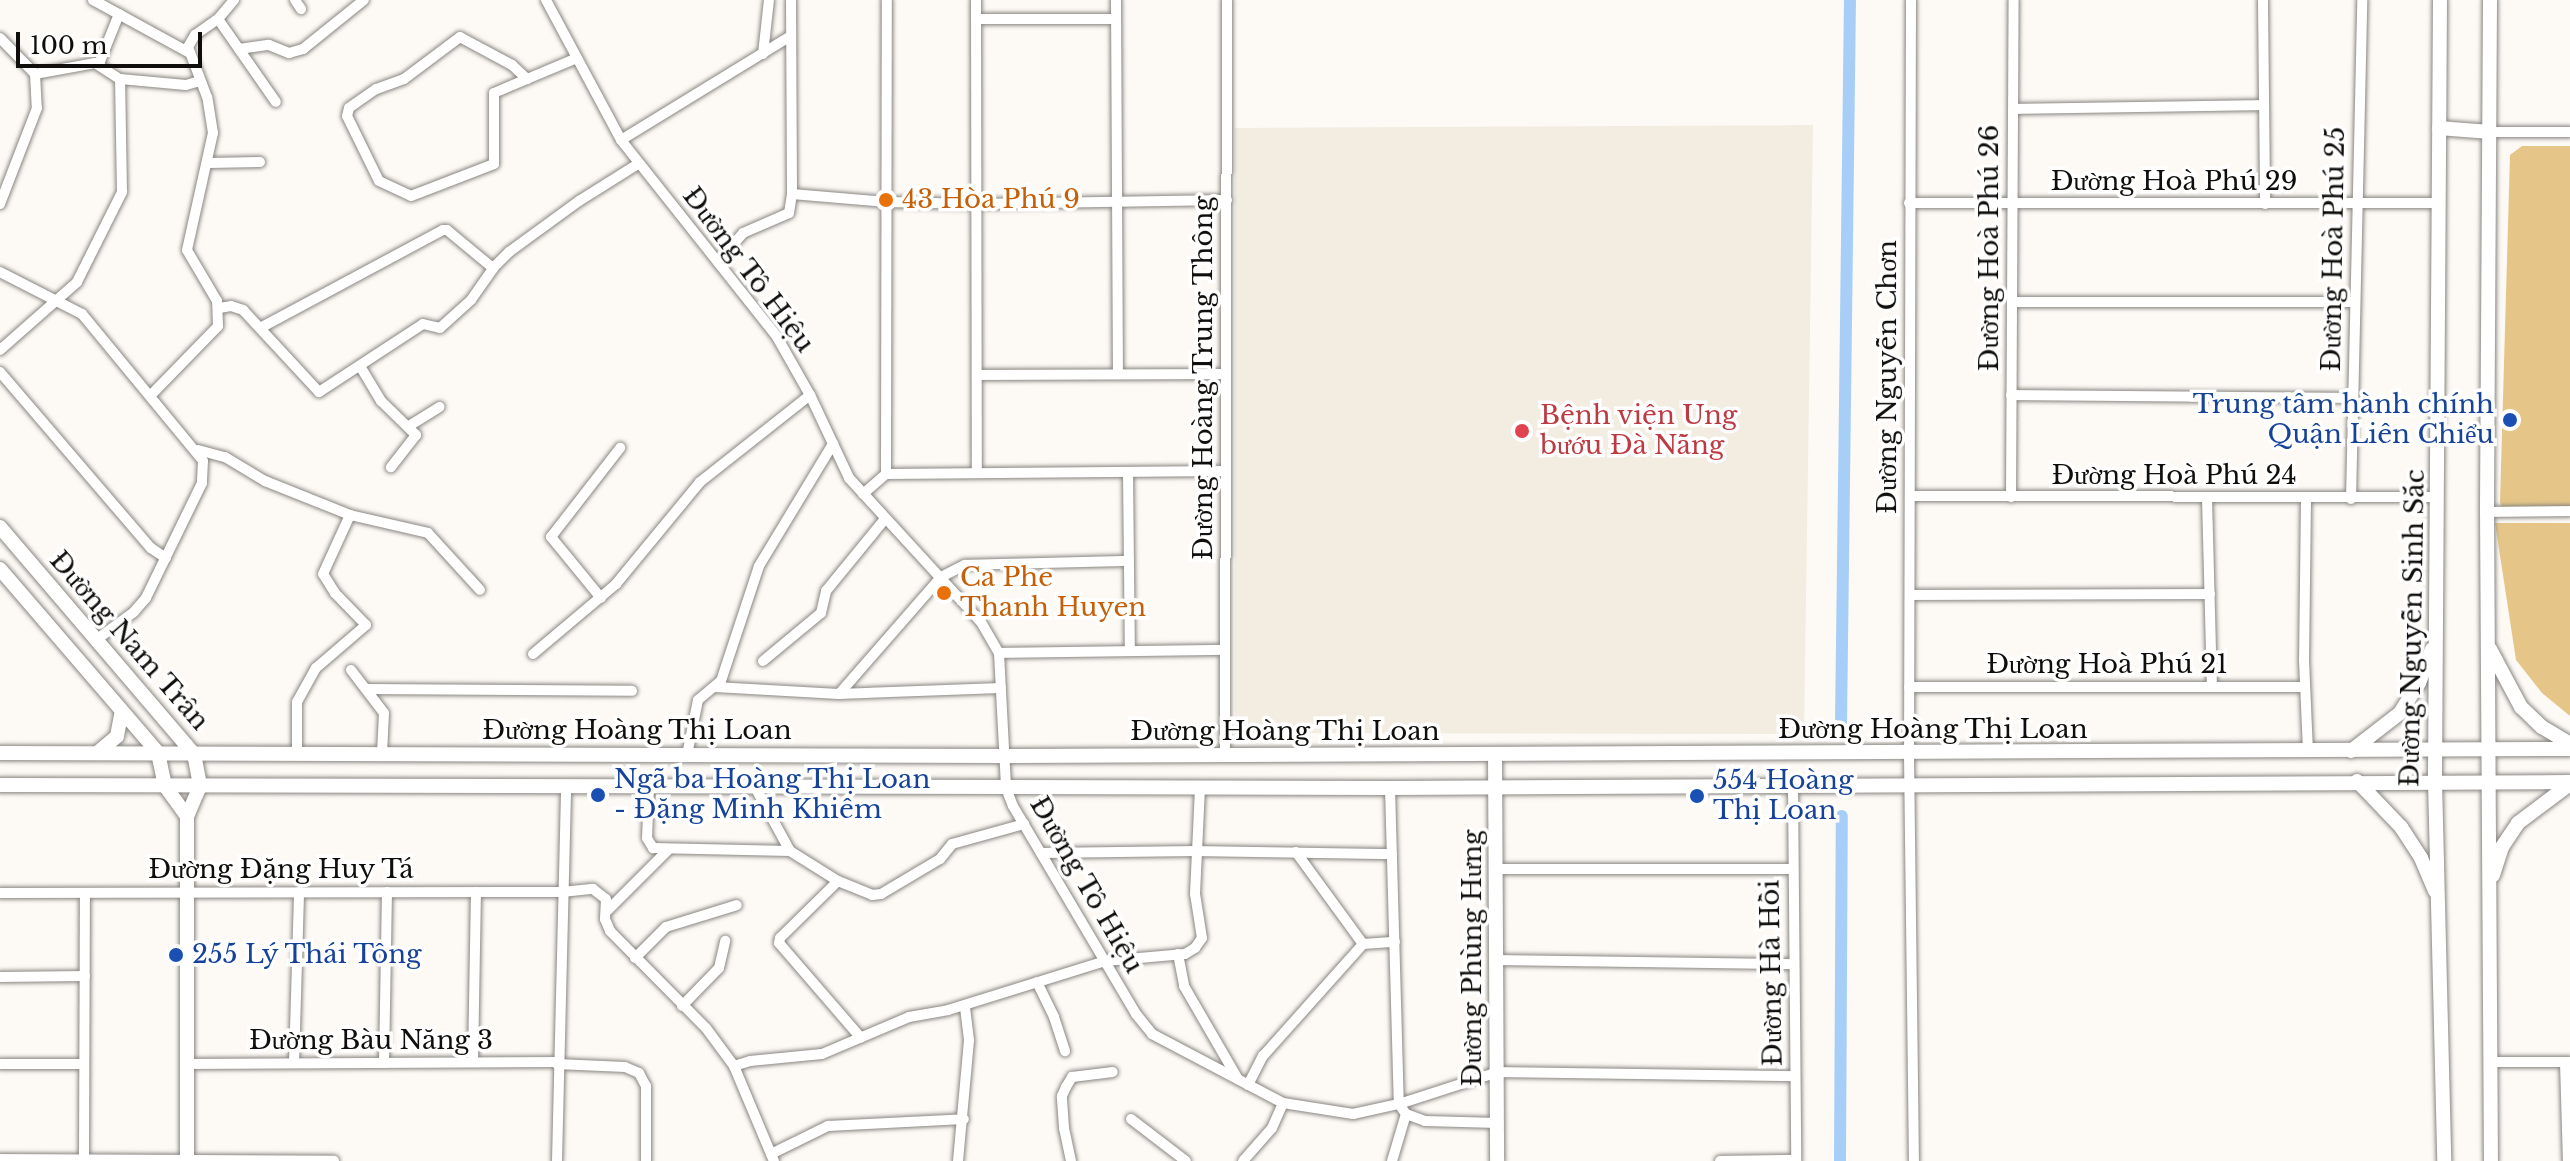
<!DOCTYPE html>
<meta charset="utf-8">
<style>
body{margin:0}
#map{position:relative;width:2570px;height:1161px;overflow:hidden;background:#fdfaf5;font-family:"Libre Baskerville",serif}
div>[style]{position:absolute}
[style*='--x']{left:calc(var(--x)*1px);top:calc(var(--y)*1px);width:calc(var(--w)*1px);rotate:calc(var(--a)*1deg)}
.built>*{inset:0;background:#f2ece1}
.green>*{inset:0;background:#e6c688}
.canal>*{height:12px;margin:-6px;padding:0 6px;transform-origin:6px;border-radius:6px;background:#a6cef7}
.roads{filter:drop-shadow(0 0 2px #898682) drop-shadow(0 0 2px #898682)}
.street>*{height:10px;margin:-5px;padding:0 5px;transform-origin:5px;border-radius:5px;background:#fff}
.secondary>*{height:14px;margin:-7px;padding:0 7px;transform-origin:7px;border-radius:7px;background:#fff}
.dots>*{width:22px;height:22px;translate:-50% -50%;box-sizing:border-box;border:4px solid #fff;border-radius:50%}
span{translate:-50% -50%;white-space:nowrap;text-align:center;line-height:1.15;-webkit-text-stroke:7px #fff;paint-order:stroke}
.street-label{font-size:26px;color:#0f0e0c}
.food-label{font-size:26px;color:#c56008}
.left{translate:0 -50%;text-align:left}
.transit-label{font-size:26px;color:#164399}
.right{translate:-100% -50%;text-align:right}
.health-label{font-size:26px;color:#be3a42}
.scale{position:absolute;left:16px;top:32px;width:186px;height:36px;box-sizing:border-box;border:4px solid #0f0e0c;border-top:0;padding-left:10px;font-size:24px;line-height:28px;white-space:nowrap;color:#0f0e0c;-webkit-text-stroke:6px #fff;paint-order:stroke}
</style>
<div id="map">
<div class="built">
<i style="clip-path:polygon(1813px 125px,1804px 734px,1235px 733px,1235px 128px)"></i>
</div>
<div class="green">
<i style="clip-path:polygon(2522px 146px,2570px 146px,2570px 508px,2502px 507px,2500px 502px,2510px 155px)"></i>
<i style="clip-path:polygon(2495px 523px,2570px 523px,2570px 716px,2542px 693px,2516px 660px)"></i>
</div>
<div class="canal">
<i style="--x:1841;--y:724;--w:724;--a:-89.29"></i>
<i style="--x:1840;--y:1161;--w:345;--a:-89.7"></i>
</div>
<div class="roads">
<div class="street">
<i style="--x:93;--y:0;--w:108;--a:28.7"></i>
<i style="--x:295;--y:0;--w:11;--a:56"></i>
<i style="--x:546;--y:0;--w:159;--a:61.8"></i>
<i style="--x:621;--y:140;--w:251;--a:51.6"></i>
<i style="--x:777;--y:337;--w:67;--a:60.4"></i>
<i style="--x:810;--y:395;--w:92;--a:64.8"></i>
<i style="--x:849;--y:478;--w:195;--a:47.5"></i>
<i style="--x:981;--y:622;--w:36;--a:60"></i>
<i style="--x:999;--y:653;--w:135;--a:87"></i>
<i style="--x:1006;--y:788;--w:19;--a:69"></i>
<i style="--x:1013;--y:806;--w:242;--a:59.4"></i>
<i style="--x:1136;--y:1014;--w:26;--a:51"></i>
<i style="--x:1152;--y:1034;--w:148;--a:27.8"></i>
<i style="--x:1283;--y:1103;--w:71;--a:8.9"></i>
<i style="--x:1353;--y:1114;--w:47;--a:-12.3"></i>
<i style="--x:1399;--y:1104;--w:104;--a:-17.9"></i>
<i style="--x:1498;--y:1072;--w:297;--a:0.8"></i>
<i style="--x:791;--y:0;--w:194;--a:89.7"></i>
<i style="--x:792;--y:194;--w:95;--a:4.8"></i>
<i style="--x:887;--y:202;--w:90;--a:1.3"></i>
<i style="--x:977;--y:204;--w:250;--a:-0.9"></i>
<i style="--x:976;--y:0;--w:473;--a:89.9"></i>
<i style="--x:1116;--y:0;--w:374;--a:89.7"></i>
<i style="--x:1911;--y:0;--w:755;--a:90.15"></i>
<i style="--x:1909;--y:755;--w:406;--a:89.3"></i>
<i style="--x:2263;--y:0;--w:204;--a:89.4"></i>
<i style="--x:218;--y:19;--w:101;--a:55.1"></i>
<i style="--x:976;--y:19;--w:140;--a:0"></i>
<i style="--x:0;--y:38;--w:50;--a:45.8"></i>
<i style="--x:35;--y:74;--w:34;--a:87"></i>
<i style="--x:37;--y:108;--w:103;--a:111.1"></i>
<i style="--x:239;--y:49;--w:30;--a:-8"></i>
<i style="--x:269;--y:45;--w:22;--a:22"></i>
<i style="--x:289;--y:53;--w:15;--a:-16"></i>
<i style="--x:303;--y:49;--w:78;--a:-38.8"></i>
<i style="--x:763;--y:54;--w:54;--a:-83.7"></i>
<i style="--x:99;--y:64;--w:54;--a:-68.2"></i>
<i style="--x:35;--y:74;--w:61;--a:-10.4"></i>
<i style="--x:95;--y:63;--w:30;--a:33"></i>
<i style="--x:120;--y:79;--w:66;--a:5.2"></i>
<i style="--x:186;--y:85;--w:15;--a:-16"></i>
<i style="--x:527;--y:79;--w:21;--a:-137"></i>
<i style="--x:512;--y:65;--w:59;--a:-151.7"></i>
<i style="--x:460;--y:37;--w:70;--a:143.1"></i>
<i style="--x:404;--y:79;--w:30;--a:160"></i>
<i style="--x:376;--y:89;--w:33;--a:145"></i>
<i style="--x:349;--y:108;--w:8;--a:104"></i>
<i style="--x:347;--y:116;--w:72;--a:63.8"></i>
<i style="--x:379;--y:181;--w:35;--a:25"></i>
<i style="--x:411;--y:196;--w:89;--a:-21.1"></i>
<i style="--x:494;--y:164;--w:71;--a:-90"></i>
<i style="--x:494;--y:93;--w:36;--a:-23"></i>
<i style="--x:527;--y:79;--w:54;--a:-22.8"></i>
<i style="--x:2013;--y:109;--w:251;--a:-0.9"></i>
<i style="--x:2490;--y:132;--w:80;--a:0"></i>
<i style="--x:621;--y:140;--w:199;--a:-31.5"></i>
<i style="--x:208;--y:163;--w:52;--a:-1.1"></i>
<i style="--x:1909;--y:203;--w:530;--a:0"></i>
<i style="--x:718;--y:262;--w:38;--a:-49"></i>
<i style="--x:743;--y:233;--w:50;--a:-23.5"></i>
<i style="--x:789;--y:213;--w:19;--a:-81"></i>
<i style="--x:0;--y:272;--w:92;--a:27.1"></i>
<i style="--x:82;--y:314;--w:190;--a:50.5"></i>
<i style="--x:203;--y:461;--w:22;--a:93"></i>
<i style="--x:202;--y:483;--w:128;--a:116"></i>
<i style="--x:146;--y:598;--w:18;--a:131"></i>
<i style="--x:134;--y:612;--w:47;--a:143.6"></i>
<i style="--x:2012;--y:302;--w:343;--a:0"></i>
<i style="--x:219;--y:308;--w:12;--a:-9"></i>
<i style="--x:231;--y:306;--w:13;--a:18"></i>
<i style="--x:243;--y:310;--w:112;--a:47.2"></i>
<i style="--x:319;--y:392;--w:124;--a:-33.2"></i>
<i style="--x:423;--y:324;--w:17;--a:13"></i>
<i style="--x:440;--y:328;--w:42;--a:-42.1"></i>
<i style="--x:471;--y:300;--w:39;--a:-55"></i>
<i style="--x:493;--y:268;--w:23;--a:-45"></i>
<i style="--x:509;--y:252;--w:87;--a:-36.1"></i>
<i style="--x:579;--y:201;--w:70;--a:-32.1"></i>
<i style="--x:262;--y:327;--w:205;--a:-28.2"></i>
<i style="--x:443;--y:230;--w:4;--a:0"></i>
<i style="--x:447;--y:230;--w:60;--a:39.6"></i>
<i style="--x:0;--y:350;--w:103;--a:-41.4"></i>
<i style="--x:77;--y:282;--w:101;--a:-63.4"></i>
<i style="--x:122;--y:192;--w:113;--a:-91"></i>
<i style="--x:360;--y:366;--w:41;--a:59"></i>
<i style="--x:381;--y:401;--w:49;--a:44.2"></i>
<i style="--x:416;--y:435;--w:41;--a:128"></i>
<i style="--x:0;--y:372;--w:232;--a:49.4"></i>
<i style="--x:151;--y:548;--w:18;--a:34"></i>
<i style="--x:977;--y:375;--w:249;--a:-0.2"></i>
<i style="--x:151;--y:395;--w:96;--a:-45.8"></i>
<i style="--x:218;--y:326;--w:25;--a:-92"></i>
<i style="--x:217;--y:301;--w:59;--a:-120.5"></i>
<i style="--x:187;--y:250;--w:120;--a:-77.5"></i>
<i style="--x:213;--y:133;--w:36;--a:-99"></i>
<i style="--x:207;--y:97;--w:53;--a:-110.8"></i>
<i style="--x:188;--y:47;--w:14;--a:-60"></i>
<i style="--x:195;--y:35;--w:28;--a:-35"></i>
<i style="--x:218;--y:19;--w:25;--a:-50"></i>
<i style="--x:2011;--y:395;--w:342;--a:0.5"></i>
<i style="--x:409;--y:426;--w:36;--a:-32"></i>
<i style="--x:198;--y:450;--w:28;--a:15"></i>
<i style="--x:225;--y:457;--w:47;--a:31"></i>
<i style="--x:265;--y:481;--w:92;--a:21.8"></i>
<i style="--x:350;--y:515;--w:80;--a:13"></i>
<i style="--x:428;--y:533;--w:77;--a:47.6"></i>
<i style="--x:1128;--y:472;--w:179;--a:89.4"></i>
<i style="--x:886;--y:474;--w:474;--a:-89.9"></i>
<i style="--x:863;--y:494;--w:30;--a:-41"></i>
<i style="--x:886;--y:474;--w:340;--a:-0.5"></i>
<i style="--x:1910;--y:496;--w:528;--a:0.11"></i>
<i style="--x:2011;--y:497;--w:497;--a:-89.7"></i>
<i style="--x:2207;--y:498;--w:189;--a:88.5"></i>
<i style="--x:2306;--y:499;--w:161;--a:90.7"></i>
<i style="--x:2304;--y:660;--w:91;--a:87.5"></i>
<i style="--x:2351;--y:499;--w:499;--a:-88.7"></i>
<i style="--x:2487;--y:512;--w:83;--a:-0.7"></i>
<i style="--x:1910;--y:595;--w:300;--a:-0.2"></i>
<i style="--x:601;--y:598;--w:79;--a:-129.3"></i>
<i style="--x:551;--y:537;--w:113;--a:-52.2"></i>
<i style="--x:999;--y:653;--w:226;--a:-0.8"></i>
<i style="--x:533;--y:654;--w:109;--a:-40.1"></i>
<i style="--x:616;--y:584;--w:132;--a:-50.5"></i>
<i style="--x:700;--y:482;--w:140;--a:-38.3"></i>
<i style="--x:763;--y:661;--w:75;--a:-39.6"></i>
<i style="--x:821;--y:613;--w:23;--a:-77"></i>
<i style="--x:826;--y:591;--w:93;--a:-50.7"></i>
<i style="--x:351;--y:670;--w:54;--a:52.5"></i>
<i style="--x:384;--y:713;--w:41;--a:92.8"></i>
<i style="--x:715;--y:687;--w:124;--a:3.2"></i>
<i style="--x:839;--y:694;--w:162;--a:-2.1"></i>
<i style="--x:1909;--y:687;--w:396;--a:0"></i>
<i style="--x:366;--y:689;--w:266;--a:0.4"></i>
<i style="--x:839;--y:694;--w:155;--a:-48.9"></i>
<i style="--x:941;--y:577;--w:27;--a:-27"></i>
<i style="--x:965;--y:565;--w:164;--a:-1.4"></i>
<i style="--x:297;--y:754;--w:52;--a:-90"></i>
<i style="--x:297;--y:702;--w:39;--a:-61"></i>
<i style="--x:316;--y:668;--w:66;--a:-40.7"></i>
<i style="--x:366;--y:625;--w:45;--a:-134.1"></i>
<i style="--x:335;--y:593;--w:22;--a:-122"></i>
<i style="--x:323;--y:574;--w:65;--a:-65.4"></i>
<i style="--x:687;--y:755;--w:56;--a:-78.7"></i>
<i style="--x:698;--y:700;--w:30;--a:-40"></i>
<i style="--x:721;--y:681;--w:121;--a:-71.7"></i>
<i style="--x:759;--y:566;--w:143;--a:-58.8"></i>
<i style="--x:1225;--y:756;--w:756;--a:-89.85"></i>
<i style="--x:1793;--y:785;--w:376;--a:89.5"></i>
<i style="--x:649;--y:787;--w:51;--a:92.2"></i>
<i style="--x:647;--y:838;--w:12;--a:59"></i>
<i style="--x:653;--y:848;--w:137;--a:1.3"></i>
<i style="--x:790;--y:851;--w:57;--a:32"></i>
<i style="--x:838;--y:881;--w:37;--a:22"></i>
<i style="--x:872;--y:895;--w:9;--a:-6"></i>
<i style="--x:881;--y:894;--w:69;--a:-30.7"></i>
<i style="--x:940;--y:859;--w:19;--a:-51"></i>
<i style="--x:952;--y:844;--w:75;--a:-15.5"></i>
<i style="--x:755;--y:787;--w:73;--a:61.3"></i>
<i style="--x:1390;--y:788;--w:316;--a:88.4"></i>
<i style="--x:1399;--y:1104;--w:12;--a:55"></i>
<i style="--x:1406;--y:1114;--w:20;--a:20"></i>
<i style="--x:1425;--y:1121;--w:73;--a:1.6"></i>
<i style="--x:1041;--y:853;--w:156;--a:-0.7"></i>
<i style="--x:1197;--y:851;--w:195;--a:0.9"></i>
<i style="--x:1497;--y:869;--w:296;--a:0"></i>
<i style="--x:838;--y:881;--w:81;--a:135.5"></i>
<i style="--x:780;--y:938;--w:5;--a:101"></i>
<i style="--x:779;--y:943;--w:125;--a:49.2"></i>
<i style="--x:0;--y:893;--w:562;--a:-0.1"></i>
<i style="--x:562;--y:892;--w:31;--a:-6"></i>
<i style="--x:593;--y:889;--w:16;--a:38"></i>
<i style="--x:606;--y:899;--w:20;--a:93"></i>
<i style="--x:605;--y:919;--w:13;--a:67"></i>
<i style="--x:610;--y:931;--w:136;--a:45.3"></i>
<i style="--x:706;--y:1028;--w:47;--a:53.6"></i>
<i style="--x:734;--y:1066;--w:103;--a:67.2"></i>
<i style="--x:608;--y:910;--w:85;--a:-45"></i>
<i style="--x:1363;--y:944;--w:32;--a:-4"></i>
<i style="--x:1178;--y:954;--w:33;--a:79"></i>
<i style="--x:1184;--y:986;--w:108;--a:59.9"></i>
<i style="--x:635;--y:958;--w:44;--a:-45"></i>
<i style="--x:666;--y:927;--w:74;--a:-17.2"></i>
<i style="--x:1498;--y:960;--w:296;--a:0.8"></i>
<i style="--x:0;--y:977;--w:85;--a:-0.7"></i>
<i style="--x:1037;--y:982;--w:39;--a:64"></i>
<i style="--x:1054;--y:1017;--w:36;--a:72"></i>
<i style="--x:682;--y:1006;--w:53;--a:-45.8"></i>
<i style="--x:719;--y:968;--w:28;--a:-77"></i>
<i style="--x:473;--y:1062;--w:170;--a:-89"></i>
<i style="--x:2490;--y:1062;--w:80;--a:0"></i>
<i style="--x:2565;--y:1062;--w:99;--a:88.3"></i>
<i style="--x:294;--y:1063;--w:171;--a:-88.3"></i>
<i style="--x:384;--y:1063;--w:171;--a:-89"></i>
<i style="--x:0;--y:1064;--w:84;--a:0"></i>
<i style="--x:185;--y:1064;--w:372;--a:-0.3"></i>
<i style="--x:557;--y:1064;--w:68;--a:2.5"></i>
<i style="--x:625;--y:1067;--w:15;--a:23"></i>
<i style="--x:639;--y:1073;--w:15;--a:62"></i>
<i style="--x:646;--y:1086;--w:75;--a:90"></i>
<i style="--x:734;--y:1066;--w:17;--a:-17"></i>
<i style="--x:750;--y:1061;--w:72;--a:-5.6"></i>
<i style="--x:822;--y:1054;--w:95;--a:-23"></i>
<i style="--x:909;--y:1017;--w:40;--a:-10"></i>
<i style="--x:948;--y:1010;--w:164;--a:-17.3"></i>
<i style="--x:1105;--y:961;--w:80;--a:-5"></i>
<i style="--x:1185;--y:954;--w:12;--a:-31"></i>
<i style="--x:1195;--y:948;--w:12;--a:-55"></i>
<i style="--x:1202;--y:938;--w:45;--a:-99"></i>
<i style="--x:1195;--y:894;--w:107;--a:-87.3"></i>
<i style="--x:1248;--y:1085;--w:33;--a:-63"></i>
<i style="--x:1263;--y:1056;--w:150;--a:-48.2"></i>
<i style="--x:1363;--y:944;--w:114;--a:-126.1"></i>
<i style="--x:1131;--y:1119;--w:69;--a:37.4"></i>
<i style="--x:771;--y:1154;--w:64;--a:-26.2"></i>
<i style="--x:828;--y:1126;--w:136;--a:-2.9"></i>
<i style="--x:0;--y:1159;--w:334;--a:0.3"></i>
<i style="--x:84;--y:1159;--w:266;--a:-89.8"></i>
<i style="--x:557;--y:1161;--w:374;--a:-88.6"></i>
<i style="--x:958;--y:1161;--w:121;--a:-84.8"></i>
<i style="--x:969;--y:1040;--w:35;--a:-97"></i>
<i style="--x:1071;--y:1161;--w:34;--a:-102"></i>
<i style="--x:1064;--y:1128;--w:32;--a:-94"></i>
<i style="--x:1062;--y:1096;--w:10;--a:-66"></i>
<i style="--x:1066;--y:1087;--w:12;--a:-59"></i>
<i style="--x:1072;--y:1077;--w:41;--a:-7"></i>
<i style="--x:1243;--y:1161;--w:44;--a:-48.7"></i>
<i style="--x:1272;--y:1128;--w:27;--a:-66"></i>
<i style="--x:1392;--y:1161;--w:49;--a:-73.4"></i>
<i style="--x:1720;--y:1161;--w:76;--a:-0.8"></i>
</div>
<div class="secondary">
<i style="--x:2440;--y:0;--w:781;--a:90.37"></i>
<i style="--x:2435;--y:781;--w:380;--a:88.6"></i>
<i style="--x:2490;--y:0;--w:512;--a:90.34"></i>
<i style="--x:2487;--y:512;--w:649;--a:89.65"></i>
<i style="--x:2439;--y:128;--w:51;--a:4.5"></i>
<i style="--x:0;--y:527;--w:299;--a:49.5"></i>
<i style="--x:194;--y:754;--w:33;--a:79"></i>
<i style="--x:200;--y:786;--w:33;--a:113"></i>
<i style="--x:187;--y:816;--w:345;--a:90"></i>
<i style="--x:0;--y:569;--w:243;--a:49.3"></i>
<i style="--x:158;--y:753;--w:34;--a:78"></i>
<i style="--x:165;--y:786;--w:37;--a:54"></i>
<i style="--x:2490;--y:649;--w:66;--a:61.9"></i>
<i style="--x:2521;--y:707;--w:29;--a:44"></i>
<i style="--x:2542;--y:727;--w:33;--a:31"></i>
<i style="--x:2351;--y:751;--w:62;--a:-37.8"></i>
<i style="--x:2400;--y:713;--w:36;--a:-58"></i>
<i style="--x:2419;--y:683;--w:36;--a:-69"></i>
<i style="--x:0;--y:753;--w:1005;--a:0.17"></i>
<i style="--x:1005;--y:756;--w:1565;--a:-0.26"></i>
<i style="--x:97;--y:753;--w:26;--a:-40"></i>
<i style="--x:117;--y:736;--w:25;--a:-79"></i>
<i style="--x:1495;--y:755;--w:406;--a:89.7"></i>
<i style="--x:2357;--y:781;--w:64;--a:46.3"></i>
<i style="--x:2401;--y:827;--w:37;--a:57"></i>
<i style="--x:2421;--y:858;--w:36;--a:67"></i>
<i style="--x:0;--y:785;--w:1390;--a:0.12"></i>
<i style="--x:1390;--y:788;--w:1180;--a:-0.29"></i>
<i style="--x:2493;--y:875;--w:29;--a:-72"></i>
<i style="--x:2502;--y:847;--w:29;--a:-56"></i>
<i style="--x:2518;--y:823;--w:65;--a:-36.9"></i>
</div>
</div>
<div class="dots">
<i style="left:886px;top:200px;background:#e8710a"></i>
<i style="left:2510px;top:420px;background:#1a4fb4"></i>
<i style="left:1522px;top:431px;background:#e0444e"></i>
<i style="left:944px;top:593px;background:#e8710a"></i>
<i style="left:598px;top:795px;background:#1a4fb4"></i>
<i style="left:1697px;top:796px;background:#1a4fb4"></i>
<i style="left:176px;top:955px;background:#1a4fb4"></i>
</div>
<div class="street-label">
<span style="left:2174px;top:182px">Đường Hoà Phú 29</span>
<span style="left:1990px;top:248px;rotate:-90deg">Đường Hoà Phú 26</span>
<span style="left:2334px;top:249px;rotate:-89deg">Đường Hoà Phú 25</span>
<span style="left:748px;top:270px;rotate:53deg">Đường Tô Hiệu</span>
<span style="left:1888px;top:377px;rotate:-90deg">Đường Nguyễn Chơn</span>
<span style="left:1204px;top:378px;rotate:-90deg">Đường Hoàng Trung Thông</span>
<span style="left:2174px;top:476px">Đường Hoà Phú 24</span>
<span style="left:2413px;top:628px;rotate:-89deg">Đường Nguyễn Sinh Sắc</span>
<span style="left:129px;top:641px;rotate:49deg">Đường Nam Trân</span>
<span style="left:2107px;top:665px">Đường Hoà Phú 21</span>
<span style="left:1933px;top:730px">Đường Hoàng Thị Loan</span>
<span style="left:637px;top:731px">Đường Hoàng Thị Loan</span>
<span style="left:1285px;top:732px">Đường Hoàng Thị Loan</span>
<span style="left:281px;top:870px">Đường Đặng Huy Tá</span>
<span style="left:1086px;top:885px;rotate:60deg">Đường Tô Hiệu</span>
<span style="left:1473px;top:958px;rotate:-90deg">Đường Phùng Hưng</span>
<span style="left:1772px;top:973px;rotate:-91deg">Đường Hà Hồi</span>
<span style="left:371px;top:1041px">Đường Bàu Năng 3</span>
</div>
<div class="food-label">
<span class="left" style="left:902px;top:200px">43 Hòa Phú 9</span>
<span class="left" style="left:960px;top:593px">Ca Phe<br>Thanh Huyen</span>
</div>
<div class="transit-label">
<span class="right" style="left:2494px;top:420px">Trung tâm hành chính<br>Quận Liên Chiểu</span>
<span class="left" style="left:614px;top:795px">Ngã ba Hoàng Thị Loan<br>- Đặng Minh Khiêm</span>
<span class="left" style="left:1713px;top:796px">554 Hoàng<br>Thị Loan</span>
<span class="left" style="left:192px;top:955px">255 Lý Thái Tông</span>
</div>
<div class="health-label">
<span class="left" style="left:1540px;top:431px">Bệnh viện Ung<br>bướu Đà Nẵng</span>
</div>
<div class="scale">100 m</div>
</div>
